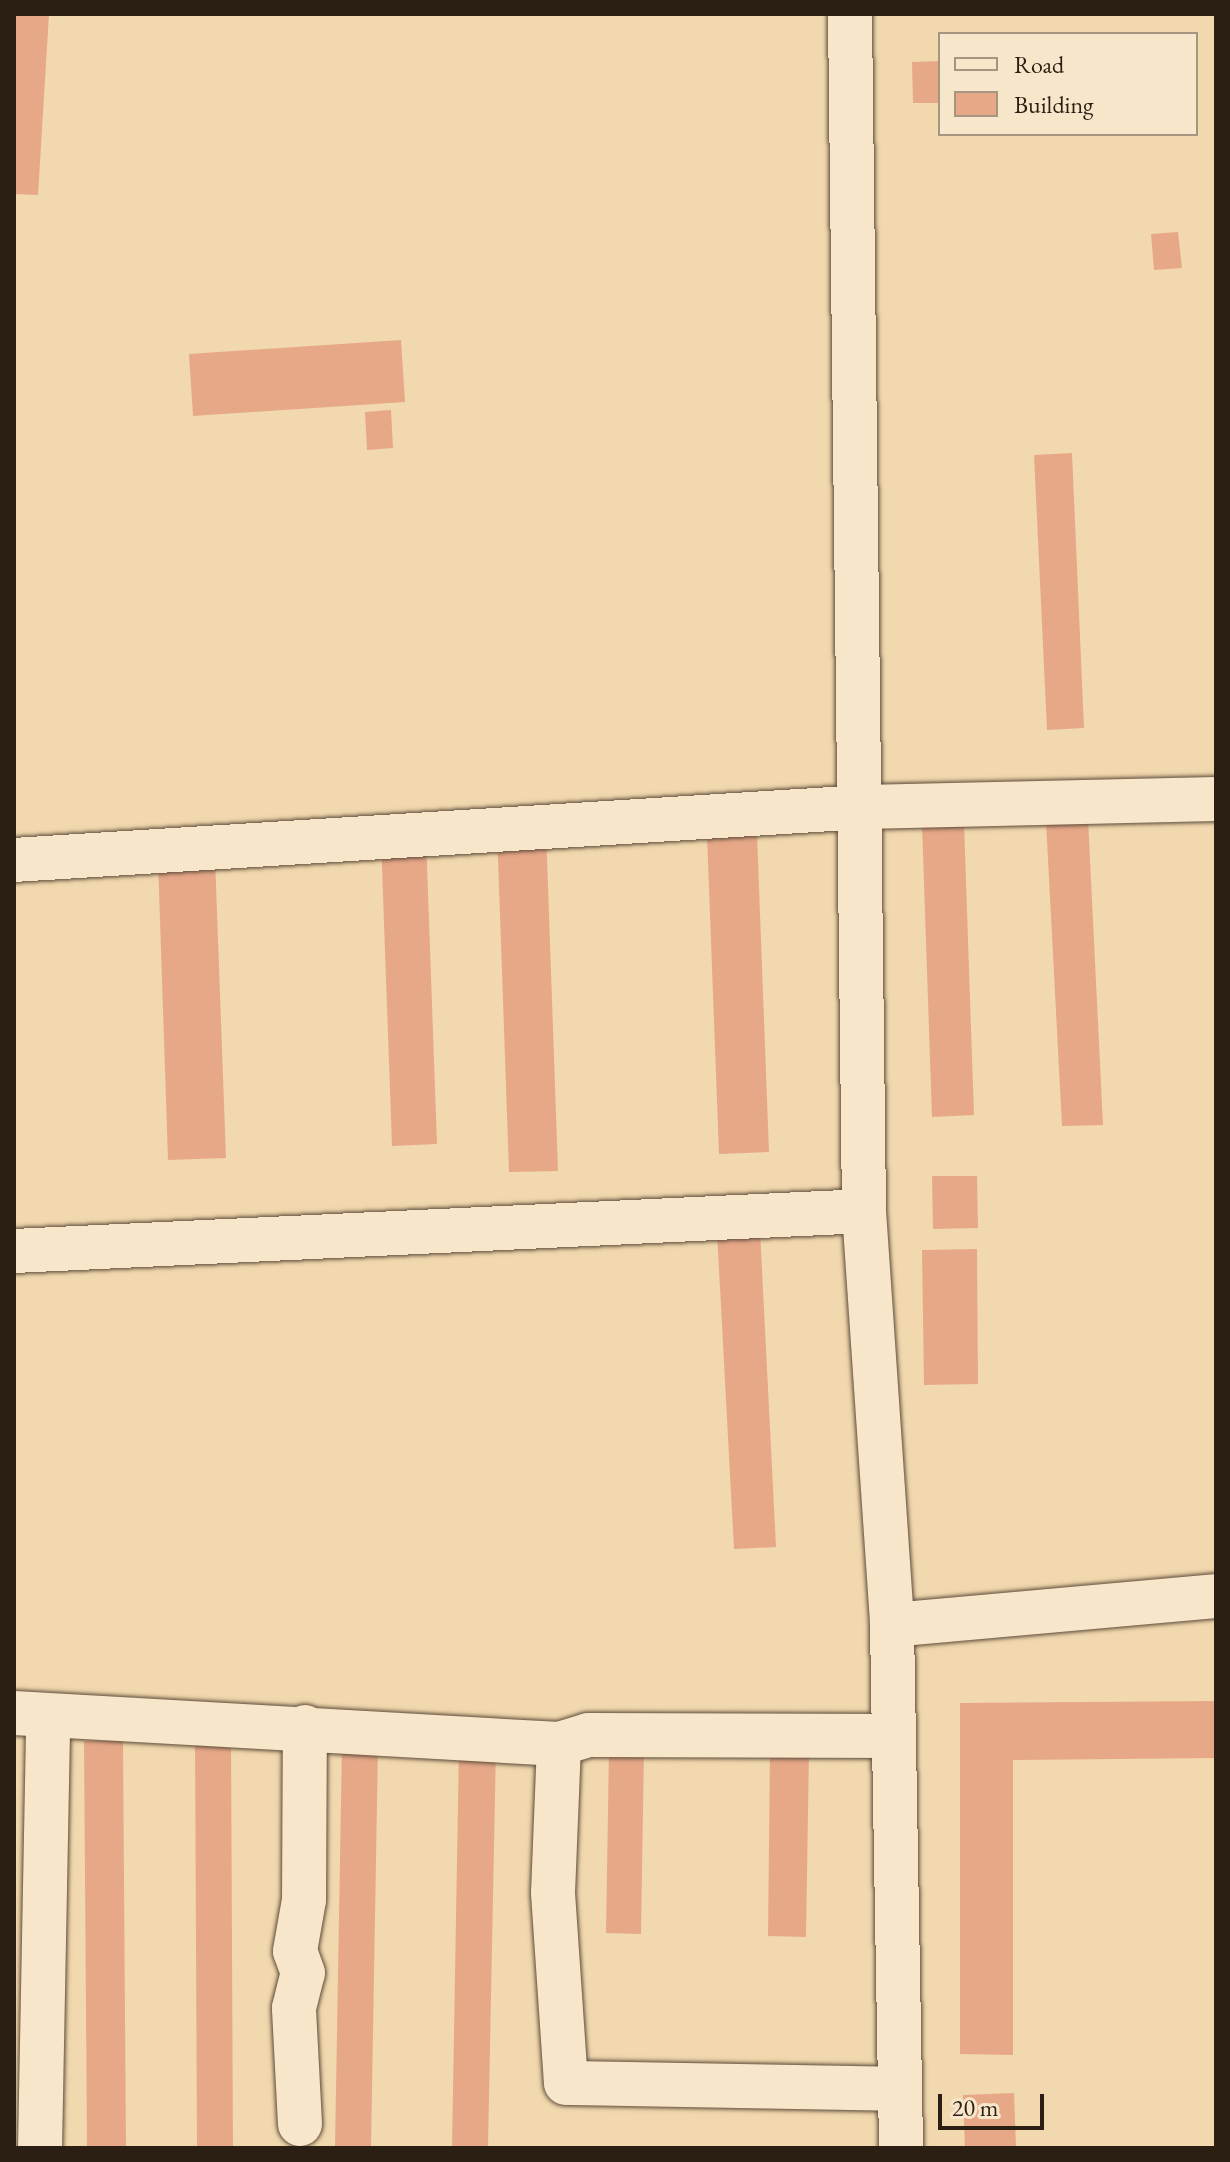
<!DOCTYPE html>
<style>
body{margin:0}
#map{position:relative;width:1230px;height:2162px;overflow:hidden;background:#f2d8ae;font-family:"EB Garamond",serif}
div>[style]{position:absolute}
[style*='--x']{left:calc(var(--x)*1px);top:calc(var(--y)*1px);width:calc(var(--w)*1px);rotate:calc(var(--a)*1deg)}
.building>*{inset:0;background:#e7a888}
.roads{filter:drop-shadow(0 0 2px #5d4c3a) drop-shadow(0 0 2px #5d4c3a)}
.minor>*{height:44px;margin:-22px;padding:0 22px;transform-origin:22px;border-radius:22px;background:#f7e6ca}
span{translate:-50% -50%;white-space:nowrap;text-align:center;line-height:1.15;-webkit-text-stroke:6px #f7e6ca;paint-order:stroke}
.frame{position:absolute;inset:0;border:16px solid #2b1e13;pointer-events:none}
.legend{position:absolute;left:938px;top:32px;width:260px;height:104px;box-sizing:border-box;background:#f7e6ca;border:2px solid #a59681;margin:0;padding:10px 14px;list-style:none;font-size:24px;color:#2b1e13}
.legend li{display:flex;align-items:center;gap:16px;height:40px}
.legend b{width:40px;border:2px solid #a59681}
.scale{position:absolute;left:938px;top:2094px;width:106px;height:36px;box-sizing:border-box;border:4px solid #2b1e13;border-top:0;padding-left:10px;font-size:24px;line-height:28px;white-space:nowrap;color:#2b1e13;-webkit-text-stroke:6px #f7e6ca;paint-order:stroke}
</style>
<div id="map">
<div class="building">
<i style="clip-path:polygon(14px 14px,49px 14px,38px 195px,14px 194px)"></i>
<i style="clip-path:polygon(940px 61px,940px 103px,913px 103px,912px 62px)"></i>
<i style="clip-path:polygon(1178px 232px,1182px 268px,1154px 270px,1151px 234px)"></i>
<i style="clip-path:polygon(401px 340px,405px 402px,193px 416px,189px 354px)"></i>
<i style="clip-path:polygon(391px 410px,393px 448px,367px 450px,365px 412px)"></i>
<i style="clip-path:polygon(1072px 453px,1084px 728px,1047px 730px,1034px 455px)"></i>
<i style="clip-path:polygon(1088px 819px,1103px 1125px,1062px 1126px,1046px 821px)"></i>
<i style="clip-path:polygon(964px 823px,974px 1115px,932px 1117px,922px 825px)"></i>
<i style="clip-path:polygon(546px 829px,558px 1171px,509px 1172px,497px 830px)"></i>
<i style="clip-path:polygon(757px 834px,769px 1152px,719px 1154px,707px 835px)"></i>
<i style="clip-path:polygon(426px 837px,437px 1144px,392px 1146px,381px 839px)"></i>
<i style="clip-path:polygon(215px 857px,226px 1158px,168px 1160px,158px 860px)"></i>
<i style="clip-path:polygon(932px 1176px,977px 1176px,978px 1228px,933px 1229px)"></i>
<i style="clip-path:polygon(760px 1230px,776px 1547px,734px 1549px,717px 1232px)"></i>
<i style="clip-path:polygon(977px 1249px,978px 1384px,924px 1385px,922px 1250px)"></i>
<i style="clip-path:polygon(1216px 1701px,1216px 1758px,1013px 1760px,1013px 2055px,960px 2054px,960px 1703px)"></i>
<i style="clip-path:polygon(84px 1741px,123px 1741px,126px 2148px,87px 2148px)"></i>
<i style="clip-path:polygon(195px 1742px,231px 1742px,233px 2148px,197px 2148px)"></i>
<i style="clip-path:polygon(342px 1744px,378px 1745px,371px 2148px,335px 2148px)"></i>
<i style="clip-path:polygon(459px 1746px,496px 1746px,488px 2148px,452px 2148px)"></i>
<i style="clip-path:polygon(609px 1747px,644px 1748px,641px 1934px,606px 1933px)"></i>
<i style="clip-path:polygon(770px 1750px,809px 1750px,806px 1937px,768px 1936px)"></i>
<i style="clip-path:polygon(1014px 2093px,1016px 2148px,965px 2148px,963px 2095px)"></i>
</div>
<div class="roads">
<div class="minor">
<i style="--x:850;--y:14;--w:1197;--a:89.33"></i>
<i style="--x:864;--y:1211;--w:415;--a:86.1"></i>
<i style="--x:892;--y:1625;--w:523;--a:89.01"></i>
<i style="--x:14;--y:860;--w:851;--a:-3.57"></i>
<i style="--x:863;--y:807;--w:353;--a:-1.3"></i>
<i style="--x:14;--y:1251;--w:851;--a:-2.69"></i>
<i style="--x:892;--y:1625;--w:325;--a:-5.1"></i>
<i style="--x:14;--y:1713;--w:546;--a:3.26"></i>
<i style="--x:559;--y:1744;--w:30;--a:-17"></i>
<i style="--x:588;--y:1735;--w:306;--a:0.2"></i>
<i style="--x:559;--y:1744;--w:149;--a:92.3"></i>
<i style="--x:553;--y:1893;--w:190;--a:86.1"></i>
<i style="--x:566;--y:2083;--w:333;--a:1"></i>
<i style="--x:300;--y:2124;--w:116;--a:-93"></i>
<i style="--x:294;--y:2008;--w:36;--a:-76"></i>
<i style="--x:303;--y:1973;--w:23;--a:-110"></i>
<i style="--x:295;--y:1951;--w:52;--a:-80"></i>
<i style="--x:304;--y:1900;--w:173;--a:-89.7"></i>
<i style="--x:40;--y:2148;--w:432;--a:-88.9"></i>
</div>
</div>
<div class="frame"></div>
<ul class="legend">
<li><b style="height:10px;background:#f7e6ca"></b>Road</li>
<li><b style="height:22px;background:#e7a888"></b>Building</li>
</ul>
<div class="scale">20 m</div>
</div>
